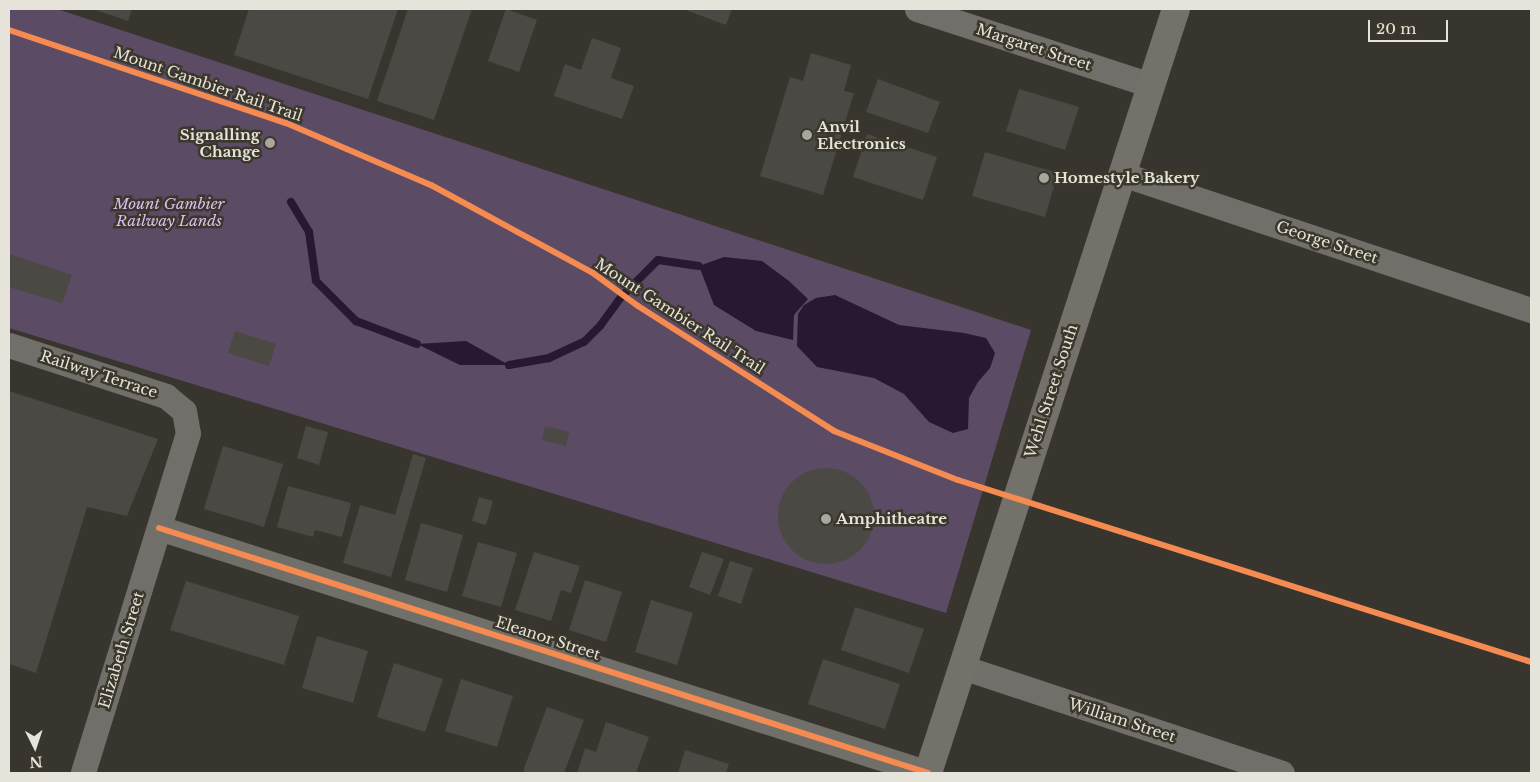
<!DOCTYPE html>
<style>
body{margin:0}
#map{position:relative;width:1540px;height:782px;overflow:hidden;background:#38352e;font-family:"Libre Baskerville",serif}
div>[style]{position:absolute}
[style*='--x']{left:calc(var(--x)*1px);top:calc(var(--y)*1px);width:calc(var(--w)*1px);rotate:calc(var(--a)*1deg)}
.green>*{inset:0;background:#5b4b65}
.water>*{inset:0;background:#281831}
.stream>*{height:8px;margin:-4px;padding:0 4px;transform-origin:4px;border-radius:4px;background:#281831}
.building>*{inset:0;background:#4a4943}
.round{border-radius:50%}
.street>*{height:25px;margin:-12.5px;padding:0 12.5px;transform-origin:12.5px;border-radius:12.5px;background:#716f69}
.secondary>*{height:28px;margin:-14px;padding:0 14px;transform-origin:14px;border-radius:14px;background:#74716a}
.cycleway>*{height:6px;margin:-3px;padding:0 3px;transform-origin:3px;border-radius:3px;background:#f68b52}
.dots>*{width:14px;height:14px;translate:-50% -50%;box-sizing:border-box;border:2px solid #3b372b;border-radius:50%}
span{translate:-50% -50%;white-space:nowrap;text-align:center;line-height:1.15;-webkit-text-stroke:5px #3b372b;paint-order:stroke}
.street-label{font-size:15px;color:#e6e3db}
.poi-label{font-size:15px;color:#e6e3db;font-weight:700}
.left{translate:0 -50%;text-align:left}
.right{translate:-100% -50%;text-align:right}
.park-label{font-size:15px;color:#debdf6;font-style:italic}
.frame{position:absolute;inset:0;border:10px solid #e6e3db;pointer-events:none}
.north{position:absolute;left:10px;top:722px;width:50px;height:50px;-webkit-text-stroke:4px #3b372b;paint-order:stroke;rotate:176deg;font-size:14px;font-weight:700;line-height:20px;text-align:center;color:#e6e3db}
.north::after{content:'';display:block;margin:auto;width:18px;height:22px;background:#e6e3db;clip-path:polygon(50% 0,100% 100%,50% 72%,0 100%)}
.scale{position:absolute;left:1368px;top:20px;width:80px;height:22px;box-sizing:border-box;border:2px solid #e6e3db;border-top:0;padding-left:6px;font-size:15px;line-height:18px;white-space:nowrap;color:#e6e3db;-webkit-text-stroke:4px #3b372b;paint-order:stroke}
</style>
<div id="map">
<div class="green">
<i style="clip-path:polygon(9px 9px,57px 9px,1031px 330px,946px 613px,9px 328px)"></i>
</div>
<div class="water">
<i style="clip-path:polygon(724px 257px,762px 261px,789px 281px,808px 299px,794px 315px,793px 340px,756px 331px,714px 305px,699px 266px)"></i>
<i style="clip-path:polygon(835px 295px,899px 325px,964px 333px,986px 338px,995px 353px,990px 368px,978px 382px,969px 398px,968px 429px,953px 433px,929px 422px,904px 394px,874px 378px,817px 367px,797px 346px,798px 314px,804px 305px,816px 298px)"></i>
<i style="clip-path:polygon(466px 341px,509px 365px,460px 365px,417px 344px)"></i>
</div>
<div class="stream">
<i style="--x:291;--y:202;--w:35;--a:59"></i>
<i style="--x:309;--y:232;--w:49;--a:81.9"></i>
<i style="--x:316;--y:281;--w:57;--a:45"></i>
<i style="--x:356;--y:321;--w:65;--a:20.7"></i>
<i style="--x:509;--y:365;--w:41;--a:-9.9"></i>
<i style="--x:549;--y:358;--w:38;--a:-25"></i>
<i style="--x:584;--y:342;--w:23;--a:-45"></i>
<i style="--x:600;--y:326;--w:37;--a:-54"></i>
<i style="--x:622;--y:296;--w:51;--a:-45"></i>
<i style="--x:658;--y:260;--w:41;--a:8.3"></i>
</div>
<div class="building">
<i style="clip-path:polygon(93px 9px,132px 9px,128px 21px)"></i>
<i style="clip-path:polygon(249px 9px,398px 9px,368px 99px,234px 55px)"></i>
<i style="clip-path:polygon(408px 9px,472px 9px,434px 120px,377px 101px)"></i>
<i style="clip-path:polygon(506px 9px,537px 20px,519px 72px,488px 61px)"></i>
<i style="clip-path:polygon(683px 9px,732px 9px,726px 25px)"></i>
<i style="clip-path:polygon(592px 38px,621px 48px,611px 78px,634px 86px,622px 119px,554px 96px,565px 64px,581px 70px)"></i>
<i style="clip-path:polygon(811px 53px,851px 65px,844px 91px,854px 93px,823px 195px,760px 176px,790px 77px,803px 81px)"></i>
<i style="clip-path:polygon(878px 79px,940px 102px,928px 133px,866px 112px)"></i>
<i style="clip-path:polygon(1019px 89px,1079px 107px,1065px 150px,1006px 131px)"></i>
<i style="clip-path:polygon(867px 134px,937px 157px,923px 200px,853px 177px)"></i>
<i style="clip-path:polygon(985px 152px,1058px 173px,1045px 217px,972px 196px)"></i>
<i style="clip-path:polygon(9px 254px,72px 275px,62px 303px,9px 287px)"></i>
<i style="clip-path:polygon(235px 331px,276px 344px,269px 366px,228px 353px)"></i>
<i style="clip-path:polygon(9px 391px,158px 439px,127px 516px,87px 507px,36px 673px,9px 664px)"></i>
<i style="clip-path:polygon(306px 426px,328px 432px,319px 465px,297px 458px)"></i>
<i style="clip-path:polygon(545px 426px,569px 432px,566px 446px,542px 440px)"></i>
<i style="clip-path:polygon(223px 446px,283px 464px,264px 527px,204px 509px)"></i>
<i style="clip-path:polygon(413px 454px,426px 458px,391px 577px,343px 563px,360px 505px,395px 515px)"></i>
<i class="round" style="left:778px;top:468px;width:96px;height:96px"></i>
<i style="clip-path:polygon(288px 486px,351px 503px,342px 537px,315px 530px,313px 537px,277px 527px)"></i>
<i style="clip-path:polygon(479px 497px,493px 501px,486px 525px,472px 521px)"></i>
<i style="clip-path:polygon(421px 523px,463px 535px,447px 592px,405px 580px)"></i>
<i style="clip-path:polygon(478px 542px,517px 553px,501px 607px,462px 596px)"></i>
<i style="clip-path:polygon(534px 552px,580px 566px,571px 593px,561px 590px,551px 621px,515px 610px)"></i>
<i style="clip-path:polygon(702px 552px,724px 559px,710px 595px,689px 587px)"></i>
<i style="clip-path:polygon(730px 561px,753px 568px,741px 604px,718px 596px)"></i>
<i style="clip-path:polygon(585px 580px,622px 592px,606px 642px,569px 630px)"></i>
<i style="clip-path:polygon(186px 581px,299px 616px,284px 665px,170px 630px)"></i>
<i style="clip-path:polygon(651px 600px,693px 613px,677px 665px,635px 652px)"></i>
<i style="clip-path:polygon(855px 607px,924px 629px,909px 673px,841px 650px)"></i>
<i style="clip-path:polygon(317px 636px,368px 651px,353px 703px,302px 688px)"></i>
<i style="clip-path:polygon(823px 659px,900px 684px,885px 729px,808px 704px)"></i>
<i style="clip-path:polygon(394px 663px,443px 679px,425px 732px,377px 717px)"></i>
<i style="clip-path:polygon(461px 679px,513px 696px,497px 747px,445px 731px)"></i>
<i style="clip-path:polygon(547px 707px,584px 720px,564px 773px,531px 773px,523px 771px)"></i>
<i style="clip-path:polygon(606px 722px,649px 737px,636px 773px,577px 773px,585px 748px,596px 752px)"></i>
<i style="clip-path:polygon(685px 750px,729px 764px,726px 773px,678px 773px)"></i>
</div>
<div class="street">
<i style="--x:917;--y:9;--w:246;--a:18"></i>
<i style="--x:1122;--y:174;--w:431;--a:18.4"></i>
<i style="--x:9;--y:345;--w:165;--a:18"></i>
<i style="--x:166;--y:396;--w:23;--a:40"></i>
<i style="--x:184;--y:411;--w:22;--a:80"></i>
<i style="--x:188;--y:433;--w:356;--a:107.2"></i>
<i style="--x:159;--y:528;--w:807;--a:17.67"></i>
<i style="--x:962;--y:667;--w:337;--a:18.3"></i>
</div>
<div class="secondary">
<i style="--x:928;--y:773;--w:803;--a:-72.02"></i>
</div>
<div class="cycleway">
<i style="--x:9;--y:30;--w:292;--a:18.6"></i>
<i style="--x:286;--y:123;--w:158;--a:23.2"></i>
<i style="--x:431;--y:185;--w:184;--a:28.5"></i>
<i style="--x:593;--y:273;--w:56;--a:36.3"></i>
<i style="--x:638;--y:306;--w:232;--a:32.5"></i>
<i style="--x:834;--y:431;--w:133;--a:21.6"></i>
<i style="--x:958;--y:480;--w:601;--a:17.62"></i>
<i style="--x:159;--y:528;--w:807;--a:17.67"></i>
</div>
<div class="dots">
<i style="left:807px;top:135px;background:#a9a69e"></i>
<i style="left:270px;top:143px;background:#a9a69e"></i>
<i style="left:1044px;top:178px;background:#a9a69e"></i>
<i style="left:826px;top:519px;background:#a9a69e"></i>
</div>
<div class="street-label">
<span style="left:1034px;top:47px;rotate:18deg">Margaret Street</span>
<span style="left:208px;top:84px;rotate:19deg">Mount Gambier Rail Trail</span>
<span style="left:1327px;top:242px;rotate:18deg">George Street</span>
<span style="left:680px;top:316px;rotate:33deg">Mount Gambier Rail Trail</span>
<span style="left:99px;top:374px;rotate:18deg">Railway Terrace</span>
<span style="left:1051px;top:391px;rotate:-72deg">Wehl Street South</span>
<span style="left:548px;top:638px;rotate:18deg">Eleanor Street</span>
<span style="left:121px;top:650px;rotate:-73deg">Elizabeth Street</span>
<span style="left:1122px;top:720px;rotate:18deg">William Street</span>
</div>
<div class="poi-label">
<span class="left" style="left:817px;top:135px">Anvil<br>Electronics</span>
<span class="right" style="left:260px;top:143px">Signalling<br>Change</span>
<span class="left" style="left:1054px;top:178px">Homestyle Bakery</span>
<span class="left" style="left:836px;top:519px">Amphitheatre</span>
</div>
<div class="park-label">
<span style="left:169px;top:212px">Mount Gambier<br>Railway Lands</span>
</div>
<div class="frame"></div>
<div class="north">N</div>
<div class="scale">20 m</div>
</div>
